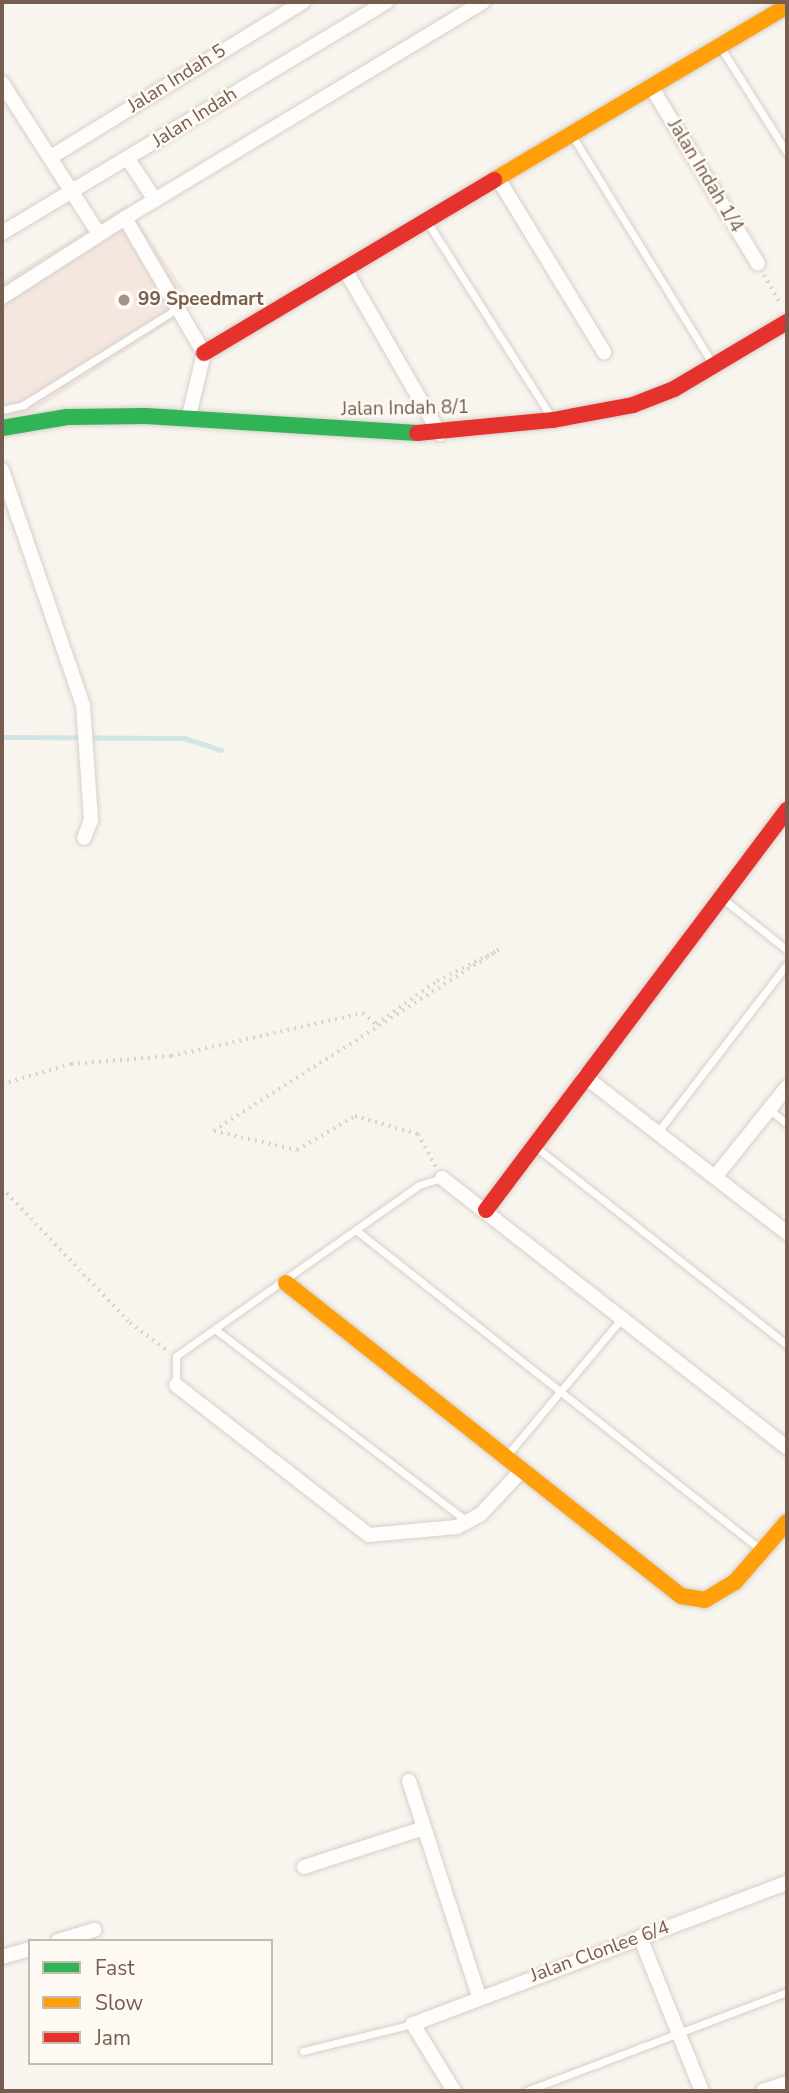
<!DOCTYPE html>
<style>
body{margin:0}
#map{position:relative;width:789px;height:2093px;overflow:hidden;background:#f8f4ee;font-family:"Nunito Sans",sans-serif}
div>[style]{position:absolute}
[style*='--x']{left:calc(var(--x)*1px);top:calc(var(--y)*1px);width:calc(var(--w)*1px);rotate:calc(var(--a)*1deg)}
.commercial>*{inset:0;background:#f5e7e0}
.stream>*{height:5px;margin:-2.5px;padding:0 2.5px;transform-origin:2.5px;border-radius:2.5px;background:#d1e5e7}
.path>*{height:3.5px;margin-top:-1.75px;transform-origin:0;background:repeating-linear-gradient(90deg,#dad4d0 0 2px,transparent 0 7px)}
.roads{filter:drop-shadow(0 0 2px #d5d0c9) drop-shadow(0 0 2px #d5d0c9)}
.lane>*{height:7px;margin:-3.5px;padding:0 3.5px;transform-origin:3.5px;border-radius:3.5px;background:#fefdfc}
.street>*{height:14px;margin:-7px;padding:0 7px;transform-origin:7px;border-radius:7px;background:#fefdfc}
.fast>*{height:16px;margin:-8px;padding:0 8px;transform-origin:8px;border-radius:8px;background:#30b455}
.slow>*{height:16px;margin:-8px;padding:0 8px;transform-origin:8px;border-radius:8px;background:#ff9f0a}
.jam>*{height:16px;margin:-8px;padding:0 8px;transform-origin:8px;border-radius:8px;background:#e5322d}
.dots>*{width:19px;height:19px;translate:-50% -50%;box-sizing:border-box;border:4px solid #fef9f2;border-radius:50%}
span{translate:-50% -50%;white-space:nowrap;text-align:center;line-height:1.15;-webkit-text-stroke:5px #fef9f2;paint-order:stroke}
.street-label{font-size:19px;color:#755d4f}
.poi-label{font-size:19px;color:#755d4f;font-weight:700}
.left{translate:0 -50%;text-align:left}
.frame{position:absolute;inset:0;border:4px solid #755d4f;pointer-events:none}
.legend{position:absolute;left:28px;top:1939px;width:245px;height:126px;box-sizing:border-box;background:#fef9f2;border:2px solid #c7bbb1;margin:0;padding:9px 12px;list-style:none;font-size:21px;color:#755d4f}
.legend li{display:flex;align-items:center;gap:14px;height:35px}
.legend b{width:35px;border:2px solid #c7bbb1}
</style>
<div id="map">
<div class="commercial">
<i style="clip-path:polygon(127px 204px,195px 306px,33px 412px,2px 417px,2px 282px)"></i>
</div>
<div class="stream">
<i style="--x:2;--y:737;--w:182;--a:0.3"></i>
<i style="--x:184;--y:738;--w:39;--a:18"></i>
</div>
<div class="path">
<i style="--x:764;--y:275;--w:34;--a:60"></i>
<i style="--x:2;--y:1084;--w:72;--a:-16.2"></i>
<i style="--x:71;--y:1064;--w:100;--a:-4.6"></i>
<i style="--x:171;--y:1056;--w:197;--a:-12.6"></i>
<i style="--x:363;--y:1013;--w:17;--a:40"></i>
<i style="--x:376;--y:1024;--w:75;--a:-35.2"></i>
<i style="--x:437;--y:981;--w:69;--a:-26.6"></i>
<i style="--x:499;--y:950;--w:338;--a:147.6"></i>
<i style="--x:214;--y:1131;--w:85;--a:12.9"></i>
<i style="--x:297;--y:1150;--w:67;--a:-30.4"></i>
<i style="--x:355;--y:1116;--w:66;--a:15.9"></i>
<i style="--x:418;--y:1134;--w:37;--a:61"></i>
<i style="--x:2;--y:1188;--w:186;--a:46.5"></i>
<i style="--x:130;--y:1323;--w:47;--a:36.4"></i>
</div>
<div class="roads">
<div class="lane">
<i style="--x:721;--y:48;--w:124;--a:57.8"></i>
<i style="--x:573;--y:137;--w:265;--a:58.4"></i>
<i style="--x:428;--y:223;--w:230;--a:57.6"></i>
<i style="--x:2;--y:410;--w:22;--a:-13"></i>
<i style="--x:23;--y:405;--w:183;--a:-32"></i>
<i style="--x:723;--y:899;--w:82;--a:38.6"></i>
<i style="--x:770;--y:1110;--w:22;--a:39"></i>
<i style="--x:657;--y:1133;--w:213;--a:-52.4"></i>
<i style="--x:537;--y:1148;--w:318;--a:38.2"></i>
<i style="--x:357;--y:1231;--w:513;--a:38.28"></i>
<i style="--x:216;--y:1330;--w:315;--a:37.3"></i>
<i style="--x:176;--y:1385;--w:29;--a:-90"></i>
<i style="--x:176;--y:1356;--w:297;--a:-35.1"></i>
<i style="--x:419;--y:1185;--w:24;--a:-17"></i>
<i style="--x:507;--y:1455;--w:180;--a:-50"></i>
<i style="--x:303;--y:2051;--w:113;--a:-13.8"></i>
<i style="--x:526;--y:2091;--w:279;--a:-20.8"></i>
</div>
<div class="street">
<i style="--x:2;--y:83;--w:179;--a:57.3"></i>
<i style="--x:652;--y:88;--w:205;--a:58.9"></i>
<i style="--x:51;--y:157;--w:296;--a:-31.6"></i>
<i style="--x:128;--y:159;--w:49;--a:56.6"></i>
<i style="--x:499;--y:180;--w:202;--a:58.6"></i>
<i style="--x:125;--y:218;--w:418;--a:-31.1"></i>
<i style="--x:2;--y:233;--w:449;--a:-31"></i>
<i style="--x:347;--y:273;--w:186;--a:60"></i>
<i style="--x:2;--y:297;--w:146;--a:-32.7"></i>
<i style="--x:125;--y:218;--w:156;--a:59.7"></i>
<i style="--x:204;--y:353;--w:69;--a:103.4"></i>
<i style="--x:2;--y:470;--w:249;--a:71"></i>
<i style="--x:83;--y:705;--w:115;--a:86"></i>
<i style="--x:91;--y:820;--w:19;--a:111"></i>
<i style="--x:584;--y:1076;--w:257;--a:37.7"></i>
<i style="--x:715;--y:1177;--w:115;--a:-51.3"></i>
<i style="--x:442;--y:1178;--w:438;--a:38"></i>
<i style="--x:176;--y:1385;--w:244;--a:37.9"></i>
<i style="--x:369;--y:1535;--w:88;--a:-5.2"></i>
<i style="--x:457;--y:1527;--w:26;--a:-28"></i>
<i style="--x:480;--y:1515;--w:62;--a:-47"></i>
<i style="--x:409;--y:1781;--w:227;--a:72"></i>
<i style="--x:304;--y:1867;--w:126;--a:-18"></i>
<i style="--x:640;--y:1937;--w:166;--a:68.1"></i>
<i style="--x:58;--y:1941;--w:38;--a:-17"></i>
<i style="--x:2;--y:1957;--w:29;--a:-16"></i>
<i style="--x:454;--y:2091;--w:79;--a:-121.5"></i>
<i style="--x:413;--y:2024;--w:400;--a:-20.7"></i>
<i style="--x:763;--y:2091;--w:25;--a:-18"></i>
</div>
<div class="fast">
<i style="--x:2;--y:428;--w:66;--a:-9.6"></i>
<i style="--x:67;--y:417;--w:79;--a:-0.7"></i>
<i style="--x:146;--y:416;--w:272;--a:3.6"></i>
</div>
<div class="slow">
<i style="--x:494;--y:180;--w:341;--a:-30.7"></i>
<i style="--x:286;--y:1283;--w:504;--a:38.39"></i>
<i style="--x:681;--y:1596;--w:24;--a:9"></i>
<i style="--x:705;--y:1600;--w:35;--a:-31"></i>
<i style="--x:735;--y:1582;--w:79;--a:-49.1"></i>
</div>
<div class="jam">
<i style="--x:204;--y:353;--w:338;--a:-30.8"></i>
<i style="--x:417;--y:433;--w:137;--a:-5.5"></i>
<i style="--x:553;--y:420;--w:81;--a:-10.6"></i>
<i style="--x:633;--y:405;--w:44;--a:-21.3"></i>
<i style="--x:674;--y:389;--w:131;--a:-30.7"></i>
<i style="--x:486;--y:1210;--w:501;--a:-53.04"></i>
</div>
</div>
<div class="dots">
<i style="left:124px;top:300px;background:#a39287"></i>
</div>
<div class="street-label">
<span style="left:177px;top:79px;rotate:-32deg">Jalan Indah 5</span>
<span style="left:195px;top:118px;rotate:-32deg">Jalan Indah</span>
<span style="left:705px;top:176px;rotate:59deg">Jalan Indah 1/4</span>
<span style="left:405px;top:409px;rotate:-1deg">Jalan Indah 8/1</span>
<span style="left:600px;top:1952px;rotate:-20deg">Jalan Clonlee 6/4</span>
</div>
<div class="poi-label">
<span class="left" style="left:138px;top:300px">99 Speedmart</span>
</div>
<div class="frame"></div>
<ul class="legend">
<li><b style="height:9px;background:#30b455"></b>Fast</li>
<li><b style="height:9px;background:#ff9f0a"></b>Slow</li>
<li><b style="height:9px;background:#e5322d"></b>Jam</li>
</ul>
</div>
